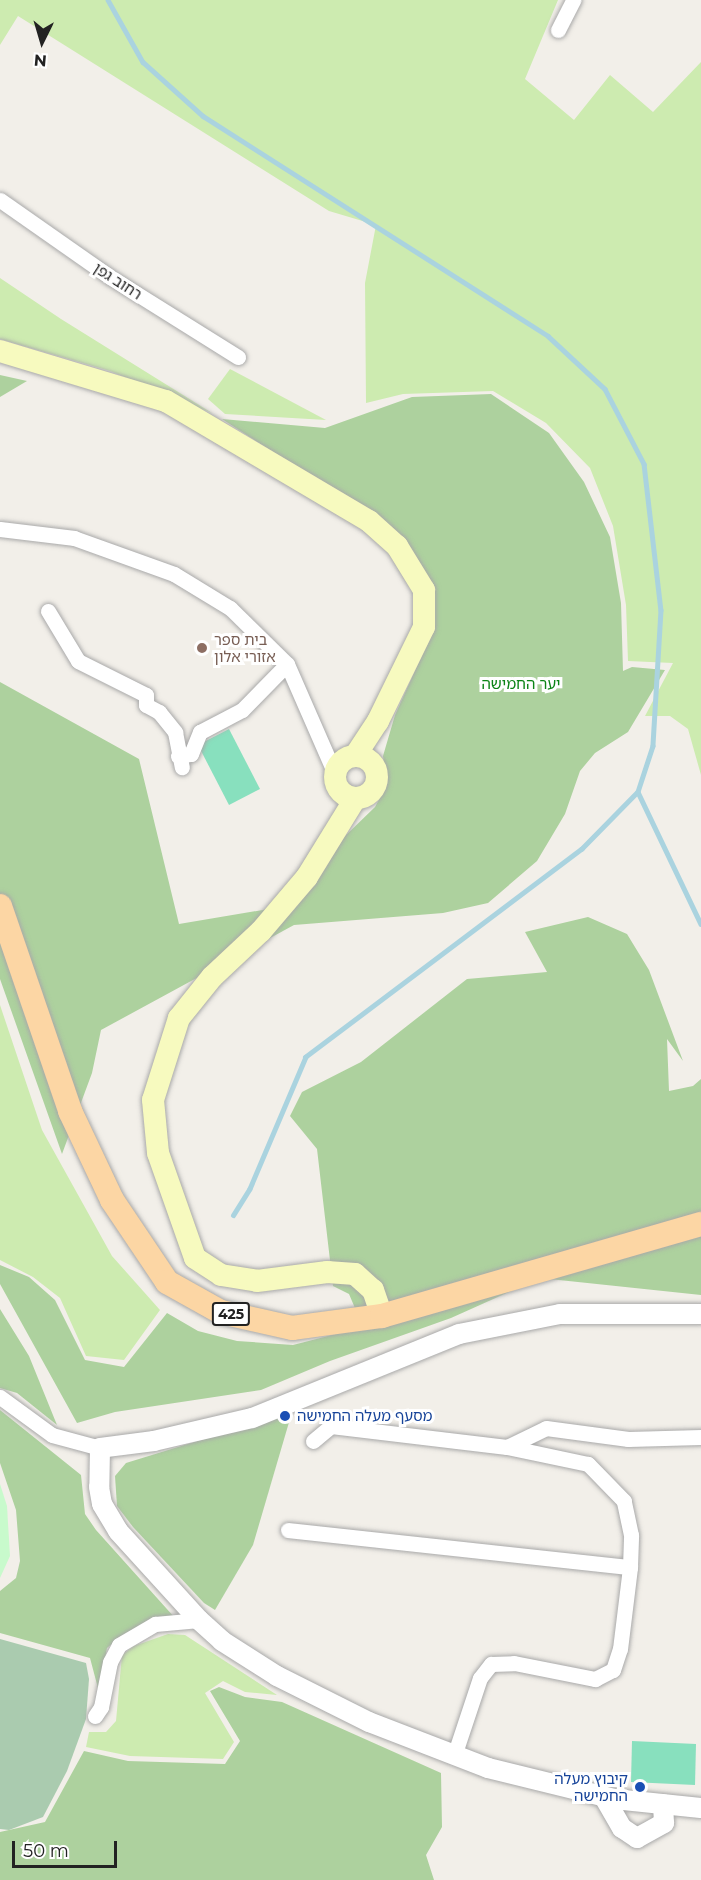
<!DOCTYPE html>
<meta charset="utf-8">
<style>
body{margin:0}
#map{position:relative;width:701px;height:1880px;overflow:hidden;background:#f2efe9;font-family:Montserrat,"Noto Sans Hebrew",sans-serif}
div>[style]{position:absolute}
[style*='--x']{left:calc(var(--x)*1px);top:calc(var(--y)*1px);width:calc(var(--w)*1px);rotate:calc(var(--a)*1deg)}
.grass>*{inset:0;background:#cdebb0}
.forest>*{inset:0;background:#add19e}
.cemetery>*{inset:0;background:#aacbaf}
.park>*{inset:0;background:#c8facc}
.pitch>*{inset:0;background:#88e0be}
.stream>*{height:4.5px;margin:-2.25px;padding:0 2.25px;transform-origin:2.25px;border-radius:2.25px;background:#aad3df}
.roads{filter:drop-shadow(0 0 2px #a9a9a9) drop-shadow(0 0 2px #a9a9a9)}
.minor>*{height:15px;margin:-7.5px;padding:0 7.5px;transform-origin:7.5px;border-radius:7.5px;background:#fff}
.tertiary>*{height:20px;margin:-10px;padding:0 10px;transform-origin:10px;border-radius:10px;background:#fff}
.secondary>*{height:22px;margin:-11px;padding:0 11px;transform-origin:11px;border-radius:11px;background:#f7fabf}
.secondary>.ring{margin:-11px;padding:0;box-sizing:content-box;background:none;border:22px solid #f7fabf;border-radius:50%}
.primary>*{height:24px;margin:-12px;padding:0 12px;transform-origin:12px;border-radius:12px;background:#fcd6a4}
.dots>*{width:16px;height:16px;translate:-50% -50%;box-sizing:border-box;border:3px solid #fff;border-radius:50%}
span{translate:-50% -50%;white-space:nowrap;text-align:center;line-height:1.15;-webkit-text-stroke:6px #fff;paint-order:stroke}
.shield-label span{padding:2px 4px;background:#fff;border:2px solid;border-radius:4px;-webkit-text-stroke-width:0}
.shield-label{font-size:14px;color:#222;font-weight:700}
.street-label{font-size:15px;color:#222}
.education-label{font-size:15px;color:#785e54}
.left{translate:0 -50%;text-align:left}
.park-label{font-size:15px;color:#0c8416}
.transit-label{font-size:15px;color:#164399}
.right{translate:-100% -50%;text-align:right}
.north{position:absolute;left:12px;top:12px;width:60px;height:60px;-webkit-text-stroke:4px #fff;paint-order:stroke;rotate:185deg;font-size:16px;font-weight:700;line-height:24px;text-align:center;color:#222}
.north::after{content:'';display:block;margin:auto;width:21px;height:27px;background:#222;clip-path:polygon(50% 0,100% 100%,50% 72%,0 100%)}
.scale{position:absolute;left:12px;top:1841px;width:105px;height:27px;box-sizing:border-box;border:3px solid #222;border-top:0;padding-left:8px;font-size:18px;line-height:21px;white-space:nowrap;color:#222;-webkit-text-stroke:4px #fff;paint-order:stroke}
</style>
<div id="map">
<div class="grass">
<i style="clip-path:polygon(0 0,558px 0,525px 79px,574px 120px,610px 75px,653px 112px,701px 62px,701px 775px,688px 729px,670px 716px,645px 716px,673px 663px,628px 661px,626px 605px,613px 526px,590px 468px,546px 423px,493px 391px,403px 394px,366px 403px,365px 283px,376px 225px,329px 211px,18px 16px,0 45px)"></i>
<i style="clip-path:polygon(0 278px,61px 319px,212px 413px,110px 371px,0 339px)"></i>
<i style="clip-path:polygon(230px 369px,326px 420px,225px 414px,208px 399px)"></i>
<i style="clip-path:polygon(0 1005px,42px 1130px,112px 1256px,160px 1310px,124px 1360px,86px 1356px,60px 1298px,33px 1277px,0 1260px)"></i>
<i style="clip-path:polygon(168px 1634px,185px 1635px,277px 1695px,245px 1692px,223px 1681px,205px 1693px,234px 1742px,223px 1759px,130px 1756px,86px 1747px,89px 1732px,106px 1732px,116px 1721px,122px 1655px,134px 1646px)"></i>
</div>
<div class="forest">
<i style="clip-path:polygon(0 375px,27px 381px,0 397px)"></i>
<i style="clip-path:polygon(491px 394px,549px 433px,584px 482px,610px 537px,621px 603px,623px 671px,632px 667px,665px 670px,628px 732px,595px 753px,580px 771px,565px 814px,537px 861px,488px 903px,443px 913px,294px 925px,101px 1030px,92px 1073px,62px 1154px,0 979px,0 682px,139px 759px,179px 924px,298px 904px,342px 839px,375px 807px,387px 785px,383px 756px,395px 715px,433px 631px,435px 589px,397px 532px,222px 419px,325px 428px,412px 397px)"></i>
<i style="clip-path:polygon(588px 917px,627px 934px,649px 970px,683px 1061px,667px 1039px,669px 1091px,693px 1086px,701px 1079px,701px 1295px,540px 1278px,451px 1318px,330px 1361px,261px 1390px,115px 1412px,77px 1423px,0 1284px,0 1265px,29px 1277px,55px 1300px,85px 1360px,124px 1367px,167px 1313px,198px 1331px,237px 1341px,293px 1345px,363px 1327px,349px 1294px,333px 1286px,317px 1149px,290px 1116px,302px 1092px,361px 1062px,467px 979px,547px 972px,525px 932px)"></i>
<i style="clip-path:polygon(0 1309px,29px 1356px,57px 1425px,17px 1393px,0 1388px)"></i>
<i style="clip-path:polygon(0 1410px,81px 1475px,85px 1514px,96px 1530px,175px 1618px,121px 1636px,107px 1648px,99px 1692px,90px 1658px,0 1633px,0 1591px,16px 1578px,20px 1561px,16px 1510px,0 1463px)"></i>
<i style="clip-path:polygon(292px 1412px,253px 1545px,215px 1610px,204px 1603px,133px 1527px,117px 1506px,115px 1476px,126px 1463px)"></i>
<i style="clip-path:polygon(219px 1687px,245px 1697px,282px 1702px,441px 1773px,442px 1827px,426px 1855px,434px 1880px,0 1880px,0 1832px,45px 1822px,84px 1751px,128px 1761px,225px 1764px,240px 1741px,210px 1691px)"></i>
</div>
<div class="cemetery">
<i style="clip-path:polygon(0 1639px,86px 1663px,89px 1679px,86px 1719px,67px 1771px,43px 1817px,9px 1830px,0 1829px)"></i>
</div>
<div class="park">
<i style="clip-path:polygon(0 1484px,7px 1506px,10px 1556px,0 1578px)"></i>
</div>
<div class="pitch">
<i style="clip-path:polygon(229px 729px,260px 789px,229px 805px,198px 745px)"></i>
<i style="clip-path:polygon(632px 1741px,696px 1744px,695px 1785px,631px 1782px)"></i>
</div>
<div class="stream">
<i style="--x:108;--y:0;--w:71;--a:60.6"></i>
<i style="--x:143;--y:62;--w:81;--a:42"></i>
<i style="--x:203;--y:116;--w:409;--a:32.5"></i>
<i style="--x:548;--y:336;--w:78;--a:42.9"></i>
<i style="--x:605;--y:389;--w:85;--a:62.5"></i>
<i style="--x:644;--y:464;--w:147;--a:83.4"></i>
<i style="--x:661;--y:610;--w:136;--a:93.4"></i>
<i style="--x:653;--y:746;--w:48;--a:108.1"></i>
<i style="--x:638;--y:792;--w:80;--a:134.5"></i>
<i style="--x:582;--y:849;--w:346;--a:143"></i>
<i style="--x:306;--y:1057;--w:143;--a:113"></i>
<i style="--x:250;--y:1189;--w:31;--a:122"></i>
<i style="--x:638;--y:792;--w:146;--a:64.5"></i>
</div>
<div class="roads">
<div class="minor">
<i style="--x:558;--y:30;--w:34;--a:-63"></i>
<i style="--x:0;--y:200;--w:134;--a:35"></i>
<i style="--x:110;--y:277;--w:151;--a:32"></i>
<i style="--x:0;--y:529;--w:75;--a:6.9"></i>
<i style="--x:74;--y:538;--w:106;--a:19.8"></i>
<i style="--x:174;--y:574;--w:66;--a:31.3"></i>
<i style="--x:230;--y:608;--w:80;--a:44.5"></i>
<i style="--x:287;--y:664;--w:120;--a:66.4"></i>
<i style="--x:48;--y:611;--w:58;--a:59"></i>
<i style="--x:78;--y:661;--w:76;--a:26.6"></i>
<i style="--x:146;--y:695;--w:10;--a:90"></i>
<i style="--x:146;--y:705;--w:15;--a:28"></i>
<i style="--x:159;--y:712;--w:26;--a:51"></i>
<i style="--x:175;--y:732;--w:36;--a:79"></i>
<i style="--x:178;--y:756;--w:13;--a:-9"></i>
<i style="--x:191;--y:754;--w:24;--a:-68"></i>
<i style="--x:200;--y:732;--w:47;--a:-27.6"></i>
<i style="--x:242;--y:710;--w:64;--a:-45.6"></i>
<i style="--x:0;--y:1397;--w:64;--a:36.2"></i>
<i style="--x:52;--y:1435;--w:50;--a:15.2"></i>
<i style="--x:313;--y:1441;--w:23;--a:-40"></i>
<i style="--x:331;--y:1426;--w:177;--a:6.8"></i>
<i style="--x:288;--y:1530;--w:344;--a:6.2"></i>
<i style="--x:95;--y:1716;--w:11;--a:-56"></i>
<i style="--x:101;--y:1707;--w:46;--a:-78.7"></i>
<i style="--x:110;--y:1662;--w:19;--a:-62"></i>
<i style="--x:119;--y:1645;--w:42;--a:-30.3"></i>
<i style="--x:155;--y:1624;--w:44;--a:-5.2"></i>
<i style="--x:454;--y:1756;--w:82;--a:-71.6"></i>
<i style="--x:480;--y:1678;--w:18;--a:-52"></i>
<i style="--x:491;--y:1664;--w:23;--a:-2"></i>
<i style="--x:514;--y:1663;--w:83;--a:11.2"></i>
<i style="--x:595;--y:1679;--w:20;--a:-27"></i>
<i style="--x:613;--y:1670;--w:22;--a:-72"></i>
<i style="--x:620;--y:1649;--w:83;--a:-83"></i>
<i style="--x:630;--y:1567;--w:32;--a:-88"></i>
<i style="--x:631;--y:1535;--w:35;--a:-102"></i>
<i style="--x:624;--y:1501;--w:52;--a:-134.2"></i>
<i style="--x:588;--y:1464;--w:83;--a:-168.1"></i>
<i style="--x:507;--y:1447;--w:43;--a:-26"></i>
<i style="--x:546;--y:1428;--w:83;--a:7.6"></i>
<i style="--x:628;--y:1439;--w:73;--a:-1.6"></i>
</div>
<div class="tertiary">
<i style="--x:701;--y:1314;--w:141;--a:180"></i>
<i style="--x:560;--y:1314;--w:103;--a:168.8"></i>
<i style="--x:459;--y:1334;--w:223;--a:157.9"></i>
<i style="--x:252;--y:1418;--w:101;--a:166.8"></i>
<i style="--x:154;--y:1441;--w:54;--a:172.6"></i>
<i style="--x:100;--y:1448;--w:39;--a:91"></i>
<i style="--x:99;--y:1487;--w:17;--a:80"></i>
<i style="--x:102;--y:1504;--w:31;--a:59"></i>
<i style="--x:118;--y:1531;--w:120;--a:47.7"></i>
<i style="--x:199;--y:1620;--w:31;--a:42"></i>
<i style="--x:222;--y:1641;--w:65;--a:32.5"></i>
<i style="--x:277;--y:1676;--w:103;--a:26.6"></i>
<i style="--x:369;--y:1722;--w:128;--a:21.1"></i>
<i style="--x:488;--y:1768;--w:130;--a:13.8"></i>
<i style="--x:614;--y:1799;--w:87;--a:5.9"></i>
<i style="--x:604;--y:1797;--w:36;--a:60"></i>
<i style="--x:622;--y:1828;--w:18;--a:34"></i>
<i style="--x:637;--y:1838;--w:31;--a:-29"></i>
<i style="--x:664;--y:1823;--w:19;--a:-93"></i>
</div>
<div class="secondary">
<i style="--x:0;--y:351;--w:173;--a:16.8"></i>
<i style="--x:166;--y:401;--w:236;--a:30.6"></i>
<i style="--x:369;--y:521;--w:38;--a:42"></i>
<i style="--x:397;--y:546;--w:52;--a:58.5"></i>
<i style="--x:424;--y:590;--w:37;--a:90"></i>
<i style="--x:424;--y:627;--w:105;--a:116.1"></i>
<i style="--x:378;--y:721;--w:42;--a:123.3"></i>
<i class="ring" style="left:335px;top:756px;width:20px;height:20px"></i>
<i style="--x:355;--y:799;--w:92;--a:121.6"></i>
<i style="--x:307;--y:877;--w:71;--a:130.4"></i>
<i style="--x:261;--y:931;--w:67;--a:136.8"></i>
<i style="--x:212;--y:977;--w:53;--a:128.8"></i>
<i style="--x:179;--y:1018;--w:86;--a:107.6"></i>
<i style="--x:153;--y:1100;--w:53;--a:84.6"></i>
<i style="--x:158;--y:1153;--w:111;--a:70.6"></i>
<i style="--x:195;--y:1258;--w:31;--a:33"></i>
<i style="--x:221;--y:1275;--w:36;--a:9"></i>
<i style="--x:257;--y:1281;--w:71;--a:-7.3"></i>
<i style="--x:327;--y:1272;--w:28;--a:4"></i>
<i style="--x:355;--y:1274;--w:24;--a:42"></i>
<i style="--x:373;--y:1290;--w:28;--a:71"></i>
</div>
<div class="primary">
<i style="--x:0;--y:906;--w:217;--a:71.1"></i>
<i style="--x:70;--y:1111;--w:98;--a:64.7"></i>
<i style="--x:112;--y:1200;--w:99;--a:56.1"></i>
<i style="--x:167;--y:1282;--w:62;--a:29.1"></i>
<i style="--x:221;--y:1312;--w:73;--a:12.7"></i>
<i style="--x:292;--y:1328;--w:91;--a:-7.6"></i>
<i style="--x:382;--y:1316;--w:332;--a:-16.1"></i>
</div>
</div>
<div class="dots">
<i style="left:202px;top:648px;background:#8d6e63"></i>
<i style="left:285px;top:1416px;background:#1a4fb4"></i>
<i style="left:640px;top:1787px;background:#1a4fb4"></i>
</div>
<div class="shield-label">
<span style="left:231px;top:1314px">425</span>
</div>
<div class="street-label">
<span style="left:118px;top:281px;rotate:33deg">רחוב גפן</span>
</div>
<div class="education-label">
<span class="left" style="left:214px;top:648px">בית ספר<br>אזורי אלון</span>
</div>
<div class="park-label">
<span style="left:521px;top:684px">יער החמישה</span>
</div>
<div class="transit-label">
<span class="left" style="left:297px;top:1416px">מסעף מעלה החמישה</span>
<span class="right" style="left:628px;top:1787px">קיבוץ מעלה<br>החמישה</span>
</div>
<div class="north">N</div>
<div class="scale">50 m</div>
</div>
